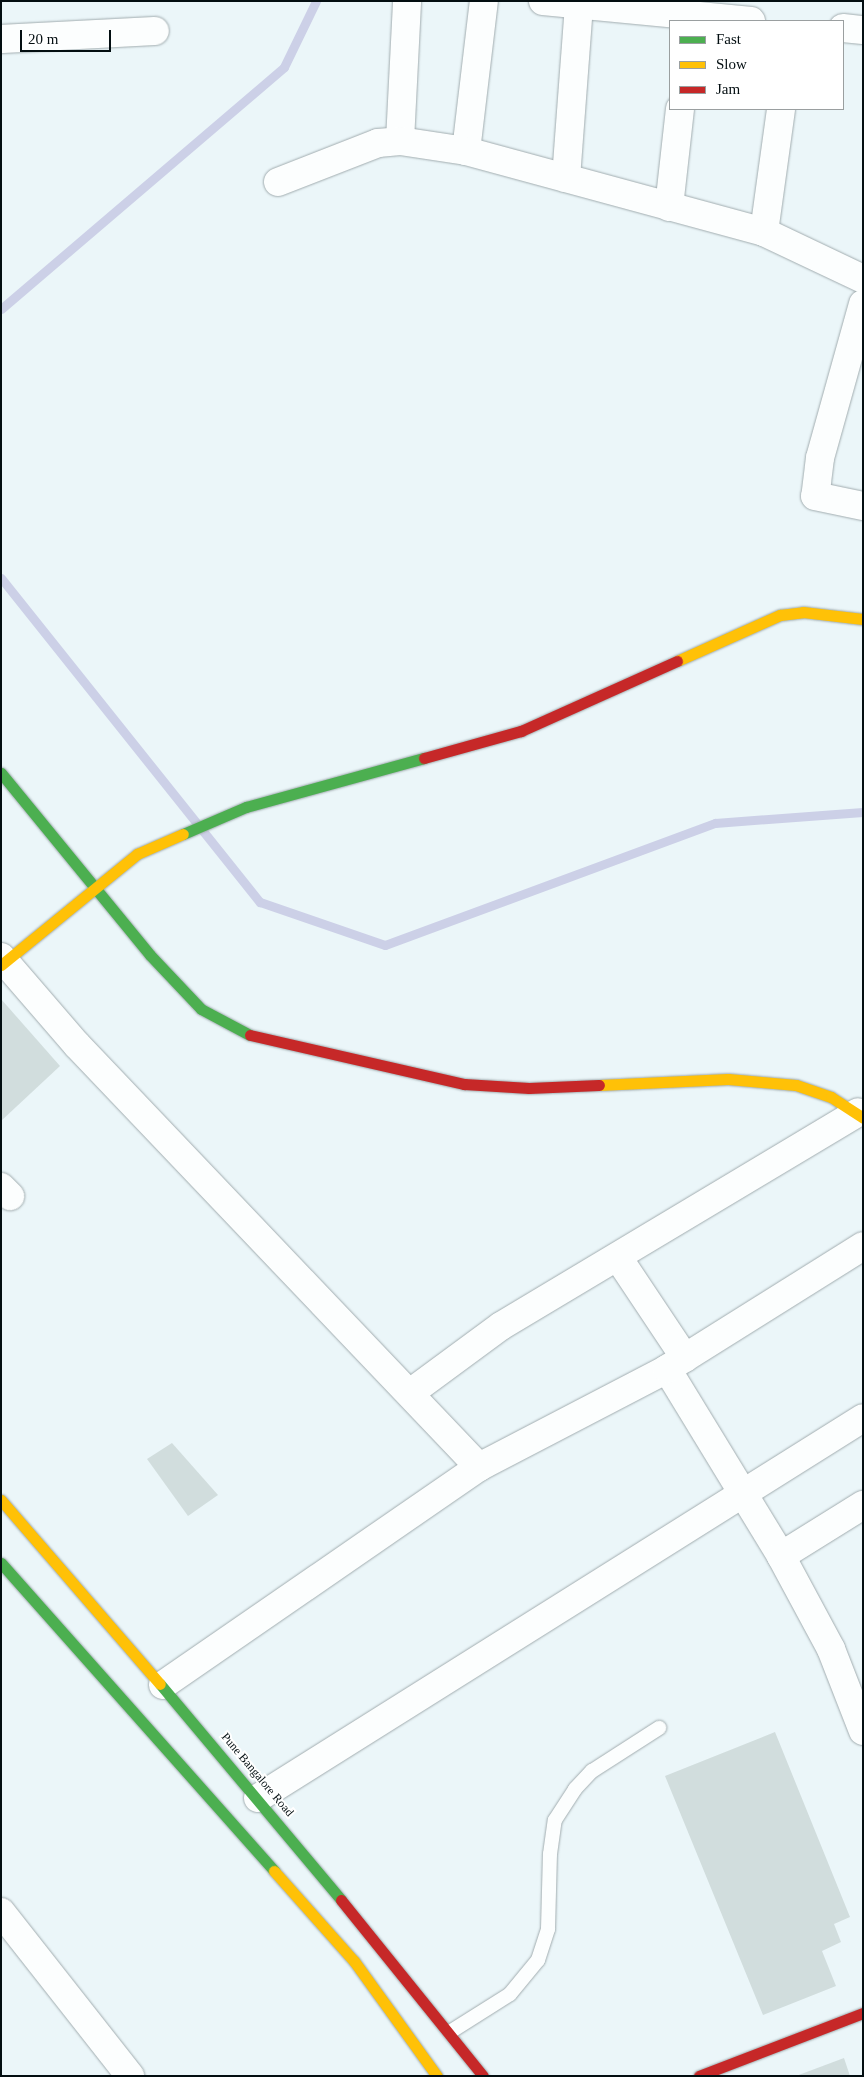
<!DOCTYPE html>
<style>
body{margin:0}
#map{position:relative;width:864px;height:2077px;overflow:hidden;background:#ebf6f9;font-family:Georgia,serif}
div>[style]{position:absolute}
[style*='--x']{left:calc(var(--x)*1px);top:calc(var(--y)*1px);width:calc(var(--w)*1px);rotate:calc(var(--a)*1deg)}
.stream>*{height:9px;margin:-4.5px;padding:0 4.5px;transform-origin:4.5px;border-radius:4.5px;background:#ccd0e7}
.building>*{inset:0;background:#d1dddd}
.roads{filter:drop-shadow(0 0 1px #a1acaf) drop-shadow(0 0 1px #a1acaf)}
.lane>*{height:14px;margin:-7px;padding:0 7px;transform-origin:7px;border-radius:7px;background:#fcfefe}
.street>*{height:28px;margin:-14px;padding:0 14px;transform-origin:14px;border-radius:14px;background:#fcfefe}
.fast>*{height:11px;margin:-5.5px;padding:0 5.5px;transform-origin:5.5px;border-radius:5.5px;background:#4caf50}
.slow>*{height:11px;margin:-5.5px;padding:0 5.5px;transform-origin:5.5px;border-radius:5.5px;background:#ffc107}
.jam>*{height:11px;margin:-5.5px;padding:0 5.5px;transform-origin:5.5px;border-radius:5.5px;background:#c62828}
span{translate:-50% -50%;white-space:nowrap;text-align:center;line-height:1.15;-webkit-text-stroke:4px #fff;paint-order:stroke}
.street-label{font-size:12px;color:#030e11}
.frame{position:absolute;inset:0;border:2px solid #030e11;pointer-events:none}
.legend{position:absolute;left:669px;top:20px;width:175px;height:90px;box-sizing:border-box;background:#fff;border:1px solid #9a9fa0;margin:0;padding:6px 9px;list-style:none;font-size:15px;color:#030e11}
.legend li{display:flex;align-items:center;gap:10px;height:25px}
.legend b{width:25px;border:1px solid #9a9fa0}
.scale{position:absolute;left:20px;top:30px;width:91px;height:22px;box-sizing:border-box;border:2px solid #030e11;border-top:0;padding-left:6px;font-size:15px;line-height:18px;white-space:nowrap;color:#030e11;-webkit-text-stroke:4px #fff;paint-order:stroke}
</style>
<div id="map">
<div class="stream">
<i style="--x:1;--y:309;--w:372;--a:-40.5"></i>
<i style="--x:284;--y:67;--w:73;--a:-64.1"></i>
<i style="--x:1;--y:578;--w:415;--a:51.4"></i>
<i style="--x:260;--y:902;--w:132;--a:19"></i>
<i style="--x:385;--y:945;--w:352;--a:-20.3"></i>
<i style="--x:715;--y:823;--w:148;--a:-4.3"></i>
</div>
<div class="building">
<i style="clip-path:polygon(1px 999px,60px 1066px,1px 1121px)"></i>
<i style="clip-path:polygon(172px 1443px,218px 1495px,188px 1516px,147px 1459px)"></i>
<i style="clip-path:polygon(775px 1732px,850px 1917px,834px 1924px,841px 1942px,822px 1951px,836px 1986px,763px 2015px,665px 1776px)"></i>
<i style="clip-path:polygon(844px 2058px,850px 2076px,796px 2076px)"></i>
</div>
<div class="roads">
<div class="lane">
<i style="--x:450;--y:2032;--w:71;--a:-32.3"></i>
<i style="--x:510;--y:1994;--w:44;--a:-50.5"></i>
<i style="--x:538;--y:1960;--w:33;--a:-72"></i>
<i style="--x:548;--y:1929;--w:75;--a:-88.5"></i>
<i style="--x:550;--y:1854;--w:34;--a:-82"></i>
<i style="--x:555;--y:1820;--w:37;--a:-57"></i>
<i style="--x:575;--y:1789;--w:25;--a:-47"></i>
<i style="--x:592;--y:1771;--w:80;--a:-32.7"></i>
</div>
<div class="street">
<i style="--x:543;--y:1;--w:209;--a:5.5"></i>
<i style="--x:843;--y:28;--w:20;--a:6"></i>
<i style="--x:1;--y:39;--w:154;--a:-3"></i>
<i style="--x:400;--y:141;--w:140;--a:-87.1"></i>
<i style="--x:466;--y:151;--w:151;--a:-83.2"></i>
<i style="--x:566;--y:178;--w:174;--a:-85.7"></i>
<i style="--x:278;--y:182;--w:107;--a:-21.3"></i>
<i style="--x:378;--y:143;--w:22;--a:-5"></i>
<i style="--x:400;--y:141;--w:67;--a:8.6"></i>
<i style="--x:466;--y:151;--w:309;--a:15.2"></i>
<i style="--x:764;--y:232;--w:110;--a:25.4"></i>
<i style="--x:669;--y:207;--w:99;--a:-83.6"></i>
<i style="--x:764;--y:232;--w:124;--a:-82.1"></i>
<i style="--x:863;--y:304;--w:160;--a:105.6"></i>
<i style="--x:820;--y:458;--w:38;--a:97"></i>
<i style="--x:815;--y:496;--w:49;--a:11.8"></i>
<i style="--x:1;--y:957;--w:116;--a:49.2"></i>
<i style="--x:77;--y:1045;--w:583;--a:46.39"></i>
<i style="--x:1;--y:1187;--w:13;--a:45"></i>
<i style="--x:619;--y:1259;--w:119;--a:56.3"></i>
<i style="--x:667;--y:1369;--w:219;--a:58.6"></i>
<i style="--x:781;--y:1556;--w:106;--a:61.7"></i>
<i style="--x:831;--y:1649;--w:88;--a:68.7"></i>
<i style="--x:410;--y:1393;--w:113;--a:-36.4"></i>
<i style="--x:501;--y:1326;--w:416;--a:-30.9"></i>
<i style="--x:781;--y:1556;--w:97;--a:-31.9"></i>
<i style="--x:163;--y:1685;--w:384;--a:-34.6"></i>
<i style="--x:479;--y:1467;--w:212;--a:-27.5"></i>
<i style="--x:667;--y:1369;--w:231;--a:-32.1"></i>
<i style="--x:258;--y:1798;--w:714;--a:-32.13"></i>
<i style="--x:1;--y:1912;--w:209;--a:51.8"></i>
</div>
<div class="fast">
<i style="--x:1;--y:773;--w:235;--a:50.7"></i>
<i style="--x:150;--y:955;--w:74;--a:46.6"></i>
<i style="--x:201;--y:1009;--w:55;--a:28"></i>
<i style="--x:183;--y:834;--w:69;--a:-23.2"></i>
<i style="--x:246;--y:807;--w:185;--a:-15.4"></i>
<i style="--x:1;--y:1563;--w:412;--a:48.4"></i>
<i style="--x:160;--y:1684;--w:282;--a:50"></i>
</div>
<div class="slow">
<i style="--x:677;--y:661;--w:113;--a:-24.1"></i>
<i style="--x:780;--y:615;--w:23;--a:-7"></i>
<i style="--x:803;--y:612;--w:60;--a:6.7"></i>
<i style="--x:1;--y:965;--w:176;--a:-39.2"></i>
<i style="--x:137;--y:854;--w:50;--a:-23.5"></i>
<i style="--x:599;--y:1085;--w:129;--a:-2.7"></i>
<i style="--x:728;--y:1079;--w:68;--a:5"></i>
<i style="--x:796;--y:1085;--w:37;--a:19"></i>
<i style="--x:831;--y:1097;--w:38;--a:33"></i>
<i style="--x:1;--y:1500;--w:243;--a:49.2"></i>
<i style="--x:274;--y:1871;--w:120;--a:48.4"></i>
<i style="--x:354;--y:1961;--w:142;--a:54.2"></i>
</div>
<div class="jam">
<i style="--x:424;--y:758;--w:101;--a:-15.6"></i>
<i style="--x:521;--y:731;--w:171;--a:-24.2"></i>
<i style="--x:250;--y:1035;--w:220;--a:12.9"></i>
<i style="--x:464;--y:1084;--w:65;--a:3.5"></i>
<i style="--x:529;--y:1088;--w:70;--a:-2.5"></i>
<i style="--x:341;--y:1900;--w:226;--a:51.1"></i>
<i style="--x:699;--y:2076;--w:176;--a:-21"></i>
</div>
</div>
<div class="street-label">
<span style="left:257px;top:1775px;rotate:50deg">Pune Bangalore Road</span>
</div>
<div class="frame"></div>
<ul class="legend">
<li><b style="height:6px;background:#4caf50"></b>Fast</li>
<li><b style="height:6px;background:#ffc107"></b>Slow</li>
<li><b style="height:6px;background:#c62828"></b>Jam</li>
</ul>
<div class="scale">20 m</div>
</div>
